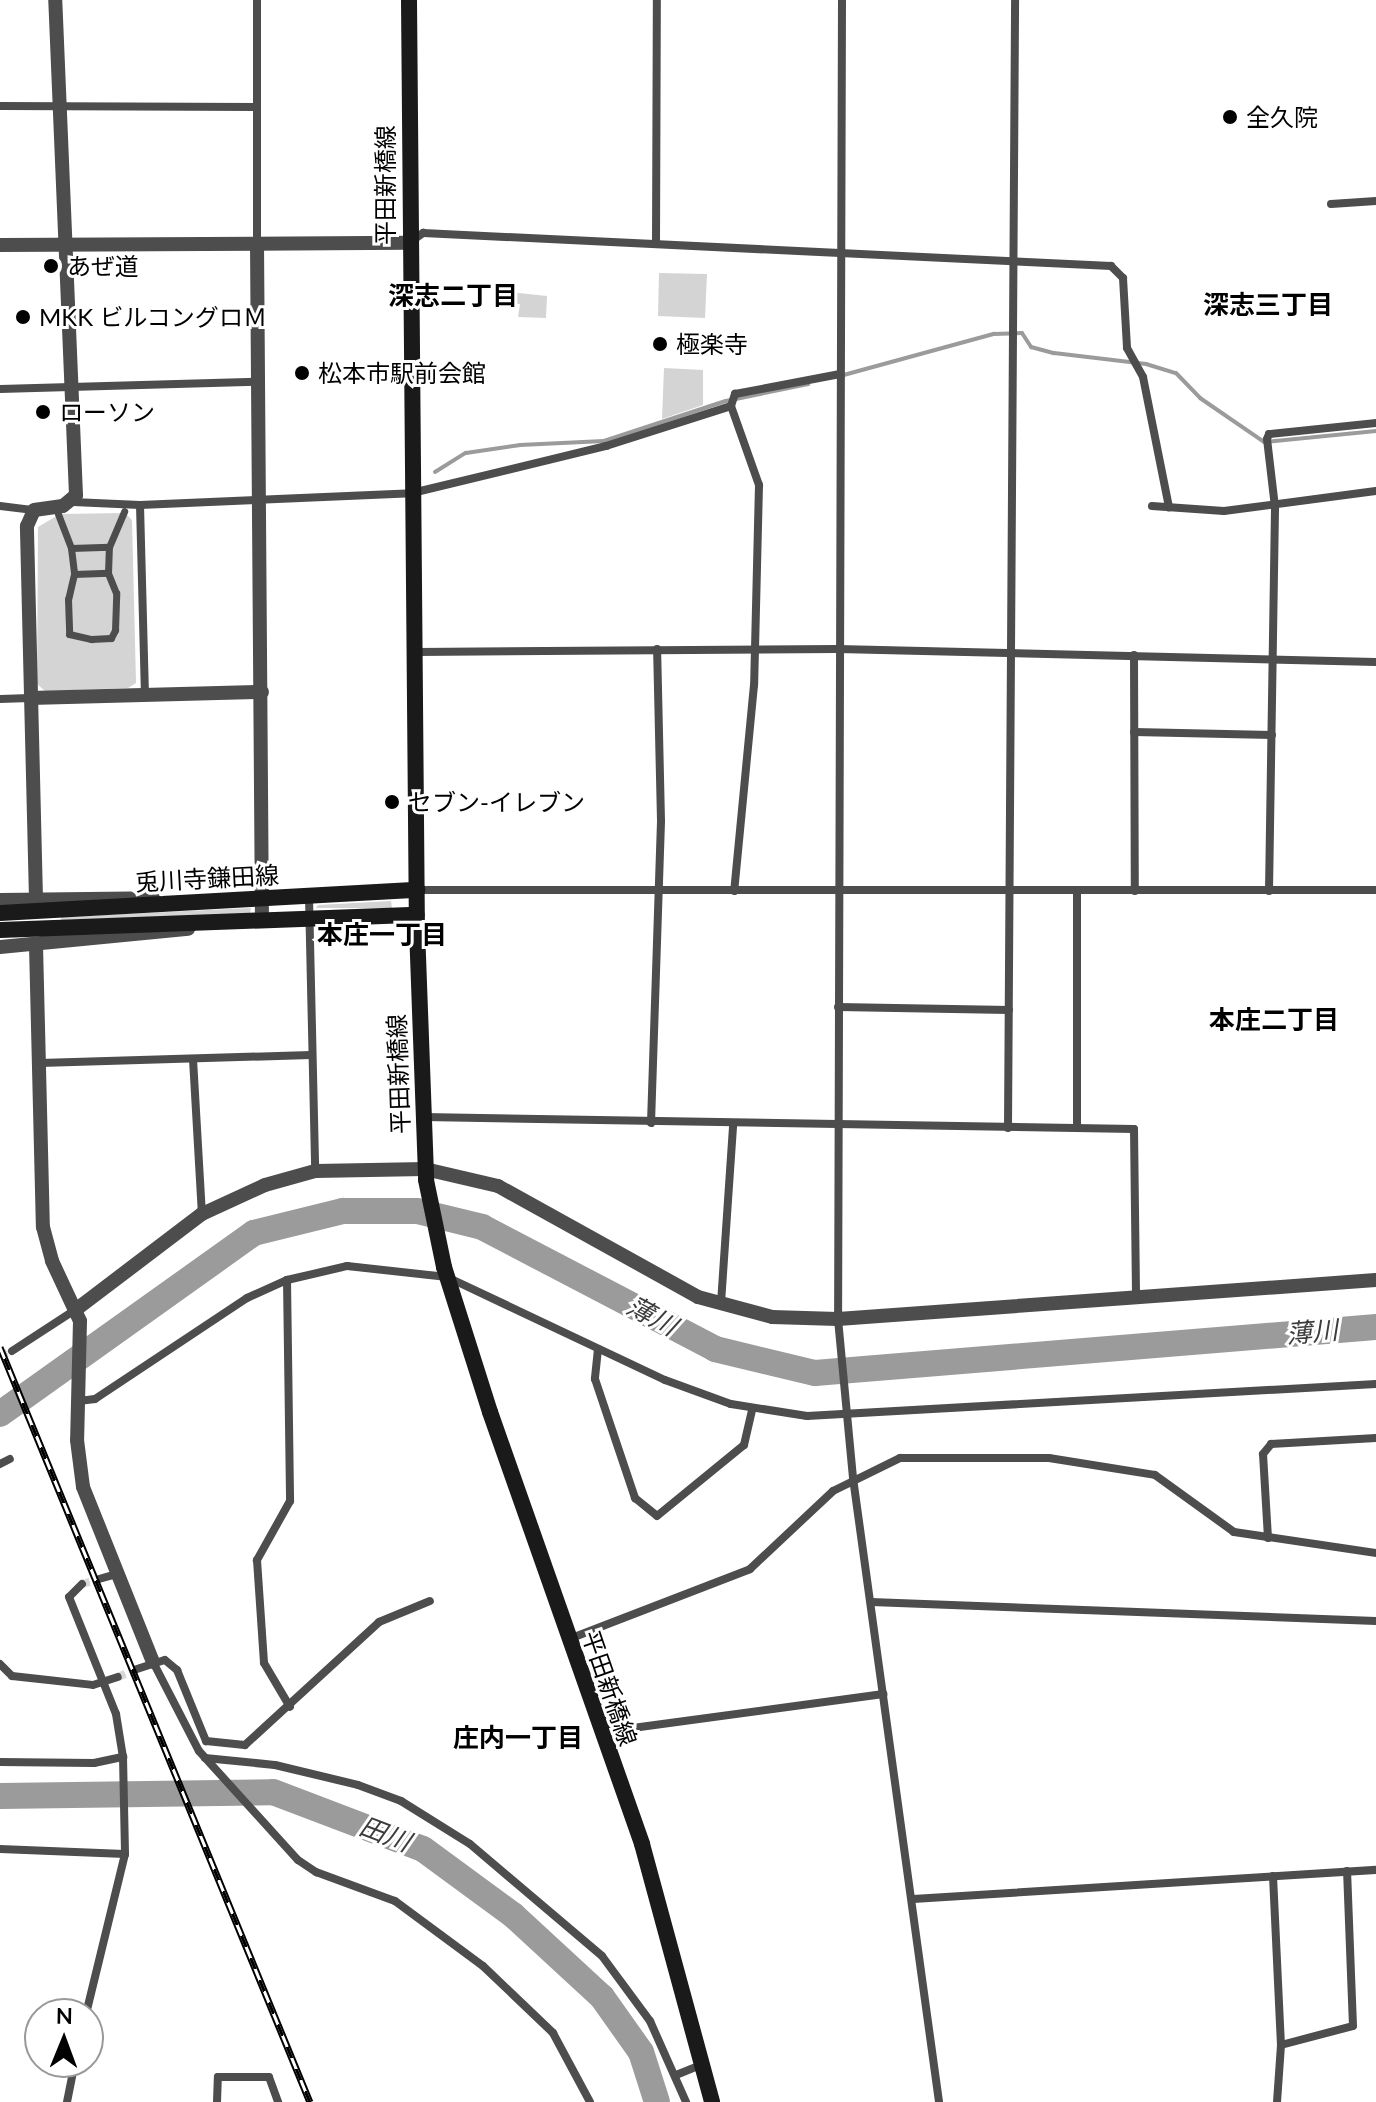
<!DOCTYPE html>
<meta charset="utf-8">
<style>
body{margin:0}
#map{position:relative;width:1376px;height:2102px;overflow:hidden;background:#fff;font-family:Lato,"Noto Sans JP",sans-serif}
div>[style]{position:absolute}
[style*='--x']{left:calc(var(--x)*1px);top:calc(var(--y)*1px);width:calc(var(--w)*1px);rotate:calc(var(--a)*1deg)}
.green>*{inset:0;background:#d4d4d4}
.stream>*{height:4px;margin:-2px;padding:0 2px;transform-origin:2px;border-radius:2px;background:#9b9b9b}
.river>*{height:26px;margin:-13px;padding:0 13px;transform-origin:13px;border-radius:13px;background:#9b9b9b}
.minor-tunnel>*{height:8px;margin-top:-4px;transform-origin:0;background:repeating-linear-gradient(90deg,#d9d9d9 0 8px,transparent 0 12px)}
.pedestrian>*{height:7px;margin:-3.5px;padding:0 3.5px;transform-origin:3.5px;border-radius:3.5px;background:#4d4d4d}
.minor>*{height:8px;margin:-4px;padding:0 4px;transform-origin:4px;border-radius:4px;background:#4d4d4d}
.tertiary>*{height:14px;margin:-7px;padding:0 7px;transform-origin:7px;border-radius:7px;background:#4d4d4d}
.secondary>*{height:16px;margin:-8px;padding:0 8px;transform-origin:8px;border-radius:8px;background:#1a1a1a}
.rail>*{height:7px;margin-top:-3.5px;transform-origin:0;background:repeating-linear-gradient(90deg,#fff 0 12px,#000 0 24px);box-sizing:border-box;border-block:2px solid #000}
.dots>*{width:22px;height:22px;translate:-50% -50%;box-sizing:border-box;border:4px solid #fff;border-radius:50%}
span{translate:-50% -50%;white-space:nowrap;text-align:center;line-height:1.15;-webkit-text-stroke:6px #fff;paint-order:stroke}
.poi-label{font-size:24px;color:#000}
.left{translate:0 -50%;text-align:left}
.street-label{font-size:24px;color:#000}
.neighbourhood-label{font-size:26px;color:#000;font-weight:700}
.water-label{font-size:26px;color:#3c3c3c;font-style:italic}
.north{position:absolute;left:24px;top:1998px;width:80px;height:80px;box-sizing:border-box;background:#fff;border:2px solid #999;border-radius:50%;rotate:1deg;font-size:22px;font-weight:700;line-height:32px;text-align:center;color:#000}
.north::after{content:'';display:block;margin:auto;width:28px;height:36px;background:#000;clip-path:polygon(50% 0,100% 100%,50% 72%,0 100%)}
</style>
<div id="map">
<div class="green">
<i style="clip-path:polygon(659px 273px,707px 274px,705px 318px,658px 316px)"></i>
<i style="clip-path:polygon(509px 292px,547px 296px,546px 318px,518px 317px,520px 304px,508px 303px)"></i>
<i style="clip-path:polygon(664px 368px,703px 370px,703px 405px,662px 419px)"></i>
<i style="clip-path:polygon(125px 513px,132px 520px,136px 683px,128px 688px,45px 691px,37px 684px,38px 527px,60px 514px)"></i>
<i style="clip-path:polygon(391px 901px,392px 908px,316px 908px,318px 905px)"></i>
<i style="clip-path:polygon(251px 908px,250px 914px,61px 920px,61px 917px)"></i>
</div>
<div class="stream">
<i style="--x:840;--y:376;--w:160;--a:-15.3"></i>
<i style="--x:994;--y:334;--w:28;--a:-2"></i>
<i style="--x:1022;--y:333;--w:17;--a:57"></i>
<i style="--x:1031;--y:347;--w:24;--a:15"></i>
<i style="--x:1054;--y:353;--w:93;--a:6.8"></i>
<i style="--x:1146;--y:364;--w:31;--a:17"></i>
<i style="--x:1176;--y:373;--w:35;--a:46"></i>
<i style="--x:1200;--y:398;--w:78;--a:34.5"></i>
<i style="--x:1264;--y:442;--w:113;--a:-5.6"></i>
<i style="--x:435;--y:472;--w:36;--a:-32"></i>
<i style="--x:466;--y:453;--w:55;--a:-8.4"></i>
<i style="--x:520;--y:445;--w:84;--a:-2.7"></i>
<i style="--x:604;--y:441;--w:128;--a:-18.2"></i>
<i style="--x:726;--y:401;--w:84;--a:-11.7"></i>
</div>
<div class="river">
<i style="--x:0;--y:1414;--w:312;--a:-35.5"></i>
<i style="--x:254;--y:1233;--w:92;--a:-13.9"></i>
<i style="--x:343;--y:1211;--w:74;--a:0"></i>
<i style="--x:417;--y:1211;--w:67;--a:13.8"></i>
<i style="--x:482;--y:1227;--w:263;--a:27.6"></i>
<i style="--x:715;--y:1349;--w:103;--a:13.5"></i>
<i style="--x:815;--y:1373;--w:563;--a:-4.69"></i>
<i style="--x:0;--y:1796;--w:273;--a:-0.8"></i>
<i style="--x:273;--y:1792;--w:160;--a:20.8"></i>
<i style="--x:423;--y:1849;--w:112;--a:36.3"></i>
<i style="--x:513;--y:1915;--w:121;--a:42.7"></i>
<i style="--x:602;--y:1997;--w:67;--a:54.7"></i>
<i style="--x:641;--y:2052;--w:52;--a:72.3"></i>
</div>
<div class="minor-tunnel">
<i style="--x:0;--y:1356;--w:13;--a:-23"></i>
<i style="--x:82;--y:1584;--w:18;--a:-16"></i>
<i style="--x:118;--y:1677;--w:21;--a:-23"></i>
</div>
<div class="pedestrian">
<i style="--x:58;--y:514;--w:36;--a:69"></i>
<i style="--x:71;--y:548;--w:38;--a:-2"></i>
<i style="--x:109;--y:547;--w:39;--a:-67"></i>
<i style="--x:71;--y:548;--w:26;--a:83"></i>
<i style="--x:74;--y:574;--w:34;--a:-2"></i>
<i style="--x:108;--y:573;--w:26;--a:-88"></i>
<i style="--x:74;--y:574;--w:26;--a:103"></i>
<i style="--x:68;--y:599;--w:35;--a:88"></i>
<i style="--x:69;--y:634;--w:23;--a:13"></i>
<i style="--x:91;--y:639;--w:20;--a:-3"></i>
<i style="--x:111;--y:638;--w:9;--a:-63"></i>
<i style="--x:115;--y:630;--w:37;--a:-88"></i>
<i style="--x:116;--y:593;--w:22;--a:-112"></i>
</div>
<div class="minor">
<i style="--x:257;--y:0;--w:243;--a:90"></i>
<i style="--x:842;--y:0;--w:1319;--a:90.17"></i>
<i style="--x:838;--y:1319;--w:160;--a:84.6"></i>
<i style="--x:853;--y:1478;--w:630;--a:82.15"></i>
<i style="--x:0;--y:106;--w:256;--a:0.2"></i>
<i style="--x:1331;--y:204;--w:45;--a:-3.8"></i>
<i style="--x:412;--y:241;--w:14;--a:-36"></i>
<i style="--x:423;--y:233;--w:689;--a:2.75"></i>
<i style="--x:1111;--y:266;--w:17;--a:45"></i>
<i style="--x:1123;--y:278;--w:70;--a:86.7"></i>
<i style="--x:1127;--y:348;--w:33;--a:61"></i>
<i style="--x:1143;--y:377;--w:133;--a:78.7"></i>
<i style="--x:656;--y:244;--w:244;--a:-89.8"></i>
<i style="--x:0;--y:389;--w:258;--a:-1.6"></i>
<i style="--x:731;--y:406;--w:84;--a:70.5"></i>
<i style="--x:759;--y:485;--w:200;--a:91.4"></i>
<i style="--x:754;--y:685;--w:207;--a:95.5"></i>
<i style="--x:731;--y:406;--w:13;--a:-72"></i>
<i style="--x:735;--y:394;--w:107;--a:-10.8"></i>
<i style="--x:73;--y:502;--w:67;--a:2.6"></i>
<i style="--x:140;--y:505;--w:272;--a:-2.5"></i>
<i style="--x:412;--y:493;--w:200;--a:-13.6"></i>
<i style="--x:606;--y:446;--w:131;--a:-17.7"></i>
<i style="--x:140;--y:505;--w:190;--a:88.5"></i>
<i style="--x:0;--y:506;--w:34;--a:7"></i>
<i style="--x:1152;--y:506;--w:72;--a:4"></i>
<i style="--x:1224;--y:511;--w:153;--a:-7.5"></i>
<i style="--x:416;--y:652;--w:422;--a:-0.4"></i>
<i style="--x:838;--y:649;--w:538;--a:1.38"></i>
<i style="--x:1134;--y:655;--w:236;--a:89.8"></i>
<i style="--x:0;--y:699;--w:30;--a:-2"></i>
<i style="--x:1134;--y:732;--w:138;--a:1.2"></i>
<i style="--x:417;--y:890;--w:959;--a:0"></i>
<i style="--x:1269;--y:891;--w:384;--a:-89.1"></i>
<i style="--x:1275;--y:507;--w:68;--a:-96.7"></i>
<i style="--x:1267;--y:439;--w:5;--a:-68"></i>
<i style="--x:1269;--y:434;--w:108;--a:-5.9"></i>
<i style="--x:309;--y:897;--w:274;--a:88.7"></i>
<i style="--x:838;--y:1007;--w:171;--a:1"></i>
<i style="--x:193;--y:1059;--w:155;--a:86.7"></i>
<i style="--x:40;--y:1063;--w:271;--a:-1.7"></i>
<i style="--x:423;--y:1117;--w:711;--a:0.97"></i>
<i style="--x:1134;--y:1129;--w:170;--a:89.3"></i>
<i style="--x:651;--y:1123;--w:302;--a:-88.1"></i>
<i style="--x:661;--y:821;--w:172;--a:-91.3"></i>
<i style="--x:1008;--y:1128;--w:1128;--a:-89.64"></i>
<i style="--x:1077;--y:1128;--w:237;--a:-90"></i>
<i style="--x:287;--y:1280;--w:221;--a:89.2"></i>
<i style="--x:290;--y:1501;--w:68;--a:119.2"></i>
<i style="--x:257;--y:1560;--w:103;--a:86.1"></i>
<i style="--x:264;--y:1663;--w:51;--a:59.4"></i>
<i style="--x:721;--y:1303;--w:178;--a:-86.1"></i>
<i style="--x:598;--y:1349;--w:30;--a:96"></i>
<i style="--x:595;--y:1379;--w:126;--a:71.4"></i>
<i style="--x:635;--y:1498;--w:28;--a:39"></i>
<i style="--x:657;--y:1516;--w:112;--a:-39.2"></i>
<i style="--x:744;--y:1445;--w:37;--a:-77"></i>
<i style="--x:12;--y:1351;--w:79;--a:-33.1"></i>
<i style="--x:79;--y:1401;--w:16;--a:-7"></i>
<i style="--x:95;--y:1399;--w:182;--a:-33.6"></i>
<i style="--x:247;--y:1298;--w:44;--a:-24.2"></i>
<i style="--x:287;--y:1280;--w:62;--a:-13.1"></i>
<i style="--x:347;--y:1266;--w:101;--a:6.3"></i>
<i style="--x:447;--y:1277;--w:241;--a:25.3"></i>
<i style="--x:665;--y:1380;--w:70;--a:20"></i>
<i style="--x:731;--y:1404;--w:77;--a:9"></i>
<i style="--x:807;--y:1416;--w:570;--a:-3.22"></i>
<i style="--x:0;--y:1464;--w:11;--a:-27"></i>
<i style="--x:1268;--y:1538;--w:84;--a:-93.4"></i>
<i style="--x:1263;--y:1454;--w:13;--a:-51"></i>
<i style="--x:1271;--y:1444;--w:105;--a:-3.3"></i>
<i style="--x:99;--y:1579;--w:18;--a:-16"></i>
<i style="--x:82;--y:1584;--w:18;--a:135"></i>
<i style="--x:69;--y:1597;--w:126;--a:68.1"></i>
<i style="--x:116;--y:1714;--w:44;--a:80.8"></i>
<i style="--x:123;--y:1757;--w:97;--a:88.8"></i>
<i style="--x:125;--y:1854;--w:165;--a:103.7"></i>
<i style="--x:871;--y:1602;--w:505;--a:2.15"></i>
<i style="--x:569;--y:1639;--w:194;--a:-21.1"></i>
<i style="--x:750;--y:1569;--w:114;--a:-43.2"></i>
<i style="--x:833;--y:1491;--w:75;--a:-26.2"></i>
<i style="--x:900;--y:1458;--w:149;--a:0"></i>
<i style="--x:1049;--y:1458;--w:107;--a:9.1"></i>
<i style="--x:1155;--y:1475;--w:97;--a:35.8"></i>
<i style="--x:1234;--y:1532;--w:144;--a:8.4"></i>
<i style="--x:153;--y:1662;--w:100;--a:62.7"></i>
<i style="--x:199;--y:1751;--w:147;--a:47.8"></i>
<i style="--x:298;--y:1860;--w:22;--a:34"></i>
<i style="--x:316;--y:1872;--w:84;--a:20.2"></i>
<i style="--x:395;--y:1901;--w:109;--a:36.5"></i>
<i style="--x:483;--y:1966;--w:97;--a:43.7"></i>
<i style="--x:553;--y:2033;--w:78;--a:61.8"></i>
<i style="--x:0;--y:1664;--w:17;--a:45"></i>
<i style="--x:12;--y:1676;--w:81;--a:6.3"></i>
<i style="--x:93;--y:1685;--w:26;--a:-18"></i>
<i style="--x:137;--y:1669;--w:29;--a:-18"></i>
<i style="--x:165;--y:1660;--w:16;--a:40"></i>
<i style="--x:177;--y:1670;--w:77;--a:67.8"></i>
<i style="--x:206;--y:1741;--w:39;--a:6"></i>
<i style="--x:245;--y:1745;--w:182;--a:-42.5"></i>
<i style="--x:379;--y:1622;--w:55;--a:-22.4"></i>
<i style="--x:603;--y:1732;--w:283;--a:-7.7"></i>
<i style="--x:205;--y:1758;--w:70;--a:5.7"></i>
<i style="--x:275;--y:1765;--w:85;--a:13.5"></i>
<i style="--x:358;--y:1785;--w:46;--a:20.4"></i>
<i style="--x:401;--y:1801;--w:81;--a:31.9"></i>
<i style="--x:470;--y:1844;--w:173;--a:40.3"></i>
<i style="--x:602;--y:1956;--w:81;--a:53.6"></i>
<i style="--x:650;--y:2021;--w:89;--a:66"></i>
<i style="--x:0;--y:1762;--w:94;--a:0.6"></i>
<i style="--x:94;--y:1763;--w:30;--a:-12"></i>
<i style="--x:0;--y:1849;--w:125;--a:2.3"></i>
<i style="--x:1273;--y:1876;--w:169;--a:87.3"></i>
<i style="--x:1281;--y:2045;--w:57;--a:94"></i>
<i style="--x:913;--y:1899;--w:464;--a:-3.6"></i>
<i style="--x:1281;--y:2045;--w:74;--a:-14.8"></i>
<i style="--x:1353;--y:2026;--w:155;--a:-92.2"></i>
<i style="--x:676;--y:2075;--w:27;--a:-22"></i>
<i style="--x:67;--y:2102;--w:41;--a:-78.7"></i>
<i style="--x:217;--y:2102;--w:25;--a:-88"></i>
<i style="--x:218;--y:2077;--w:51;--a:0"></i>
<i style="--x:269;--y:2077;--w:27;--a:70"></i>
</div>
<div class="tertiary">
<i style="--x:257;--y:243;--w:677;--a:89.58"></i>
<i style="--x:0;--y:245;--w:408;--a:-0.3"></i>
<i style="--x:30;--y:698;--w:232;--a:-1.5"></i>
<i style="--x:36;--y:899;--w:373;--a:-91.4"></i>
<i style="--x:27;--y:526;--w:17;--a:-66"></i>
<i style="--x:34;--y:510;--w:29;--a:-8"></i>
<i style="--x:63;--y:506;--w:17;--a:-40"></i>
<i style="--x:76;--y:495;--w:495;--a:-92.4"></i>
<i style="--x:0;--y:900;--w:153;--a:-0.7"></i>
<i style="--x:36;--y:945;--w:282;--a:88.6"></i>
<i style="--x:43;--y:1227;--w:35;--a:75"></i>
<i style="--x:52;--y:1261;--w:66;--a:65"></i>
<i style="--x:80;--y:1321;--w:119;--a:91.4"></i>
<i style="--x:77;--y:1440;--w:47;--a:82.7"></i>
<i style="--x:83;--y:1487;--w:188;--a:68.2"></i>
<i style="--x:0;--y:947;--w:189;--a:-5.5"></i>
<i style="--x:78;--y:1308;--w:156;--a:-37.2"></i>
<i style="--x:202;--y:1214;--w:69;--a:-24.7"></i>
<i style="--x:265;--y:1185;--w:52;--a:-15.6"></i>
<i style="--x:315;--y:1171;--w:110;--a:-1"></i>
<i style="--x:425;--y:1169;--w:75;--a:13.1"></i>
<i style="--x:498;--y:1186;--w:229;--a:29"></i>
<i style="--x:698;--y:1297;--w:77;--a:15.1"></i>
<i style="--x:772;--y:1317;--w:66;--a:1.7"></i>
<i style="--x:838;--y:1319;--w:539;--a:-4.15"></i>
</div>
<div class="secondary">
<i style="--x:409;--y:0;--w:929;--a:89.51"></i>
<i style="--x:417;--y:929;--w:251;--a:87.9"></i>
<i style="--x:426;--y:1180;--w:89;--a:78.3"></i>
<i style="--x:444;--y:1267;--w:152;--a:72.4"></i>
<i style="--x:490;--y:1412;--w:458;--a:70.6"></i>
<i style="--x:642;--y:1844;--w:267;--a:74.8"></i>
<i style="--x:0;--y:913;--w:418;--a:-3.2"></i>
<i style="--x:0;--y:930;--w:417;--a:-2.1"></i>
</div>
<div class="rail">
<i style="--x:0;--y:1347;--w:816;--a:67.68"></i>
</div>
<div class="dots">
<i style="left:1230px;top:117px;background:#000"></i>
<i style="left:51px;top:266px;background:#000"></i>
<i style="left:23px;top:317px;background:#000"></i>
<i style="left:660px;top:344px;background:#000"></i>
<i style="left:302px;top:373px;background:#000"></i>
<i style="left:43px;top:412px;background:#000"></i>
<i style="left:392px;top:802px;background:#000"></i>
</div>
<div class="poi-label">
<span class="left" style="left:1246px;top:117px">全久院</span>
<span class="left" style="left:67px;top:266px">あぜ道</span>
<span class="left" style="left:39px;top:317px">MKK ビルコングロＭ</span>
<span class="left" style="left:676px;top:344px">極楽寺</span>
<span class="left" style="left:318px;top:373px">松本市駅前会館</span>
<span class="left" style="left:59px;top:412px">ローソン</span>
<span class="left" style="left:408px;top:802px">セブン-イレブン</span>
</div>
<div class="street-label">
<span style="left:385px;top:185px;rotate:-90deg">平田新橋線</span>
<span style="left:207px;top:878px;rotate:-3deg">兎川寺鎌田線</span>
<span style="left:398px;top:1074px;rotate:-92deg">平田新橋線</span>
<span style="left:610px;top:1688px;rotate:71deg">平田新橋線</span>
</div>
<div class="neighbourhood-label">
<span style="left:453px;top:296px">深志二丁目</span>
<span style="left:1268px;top:305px">深志三丁目</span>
<span style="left:382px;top:935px">本庄一丁目</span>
<span style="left:1274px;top:1020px">本庄二丁目</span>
<span style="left:518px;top:1738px">庄内一丁目</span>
</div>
<div class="water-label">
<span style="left:652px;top:1316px;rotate:28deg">薄川</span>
<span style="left:1312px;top:1332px;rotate:-5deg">薄川</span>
<span style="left:385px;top:1834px;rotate:21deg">田川</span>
</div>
<div class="north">N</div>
</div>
